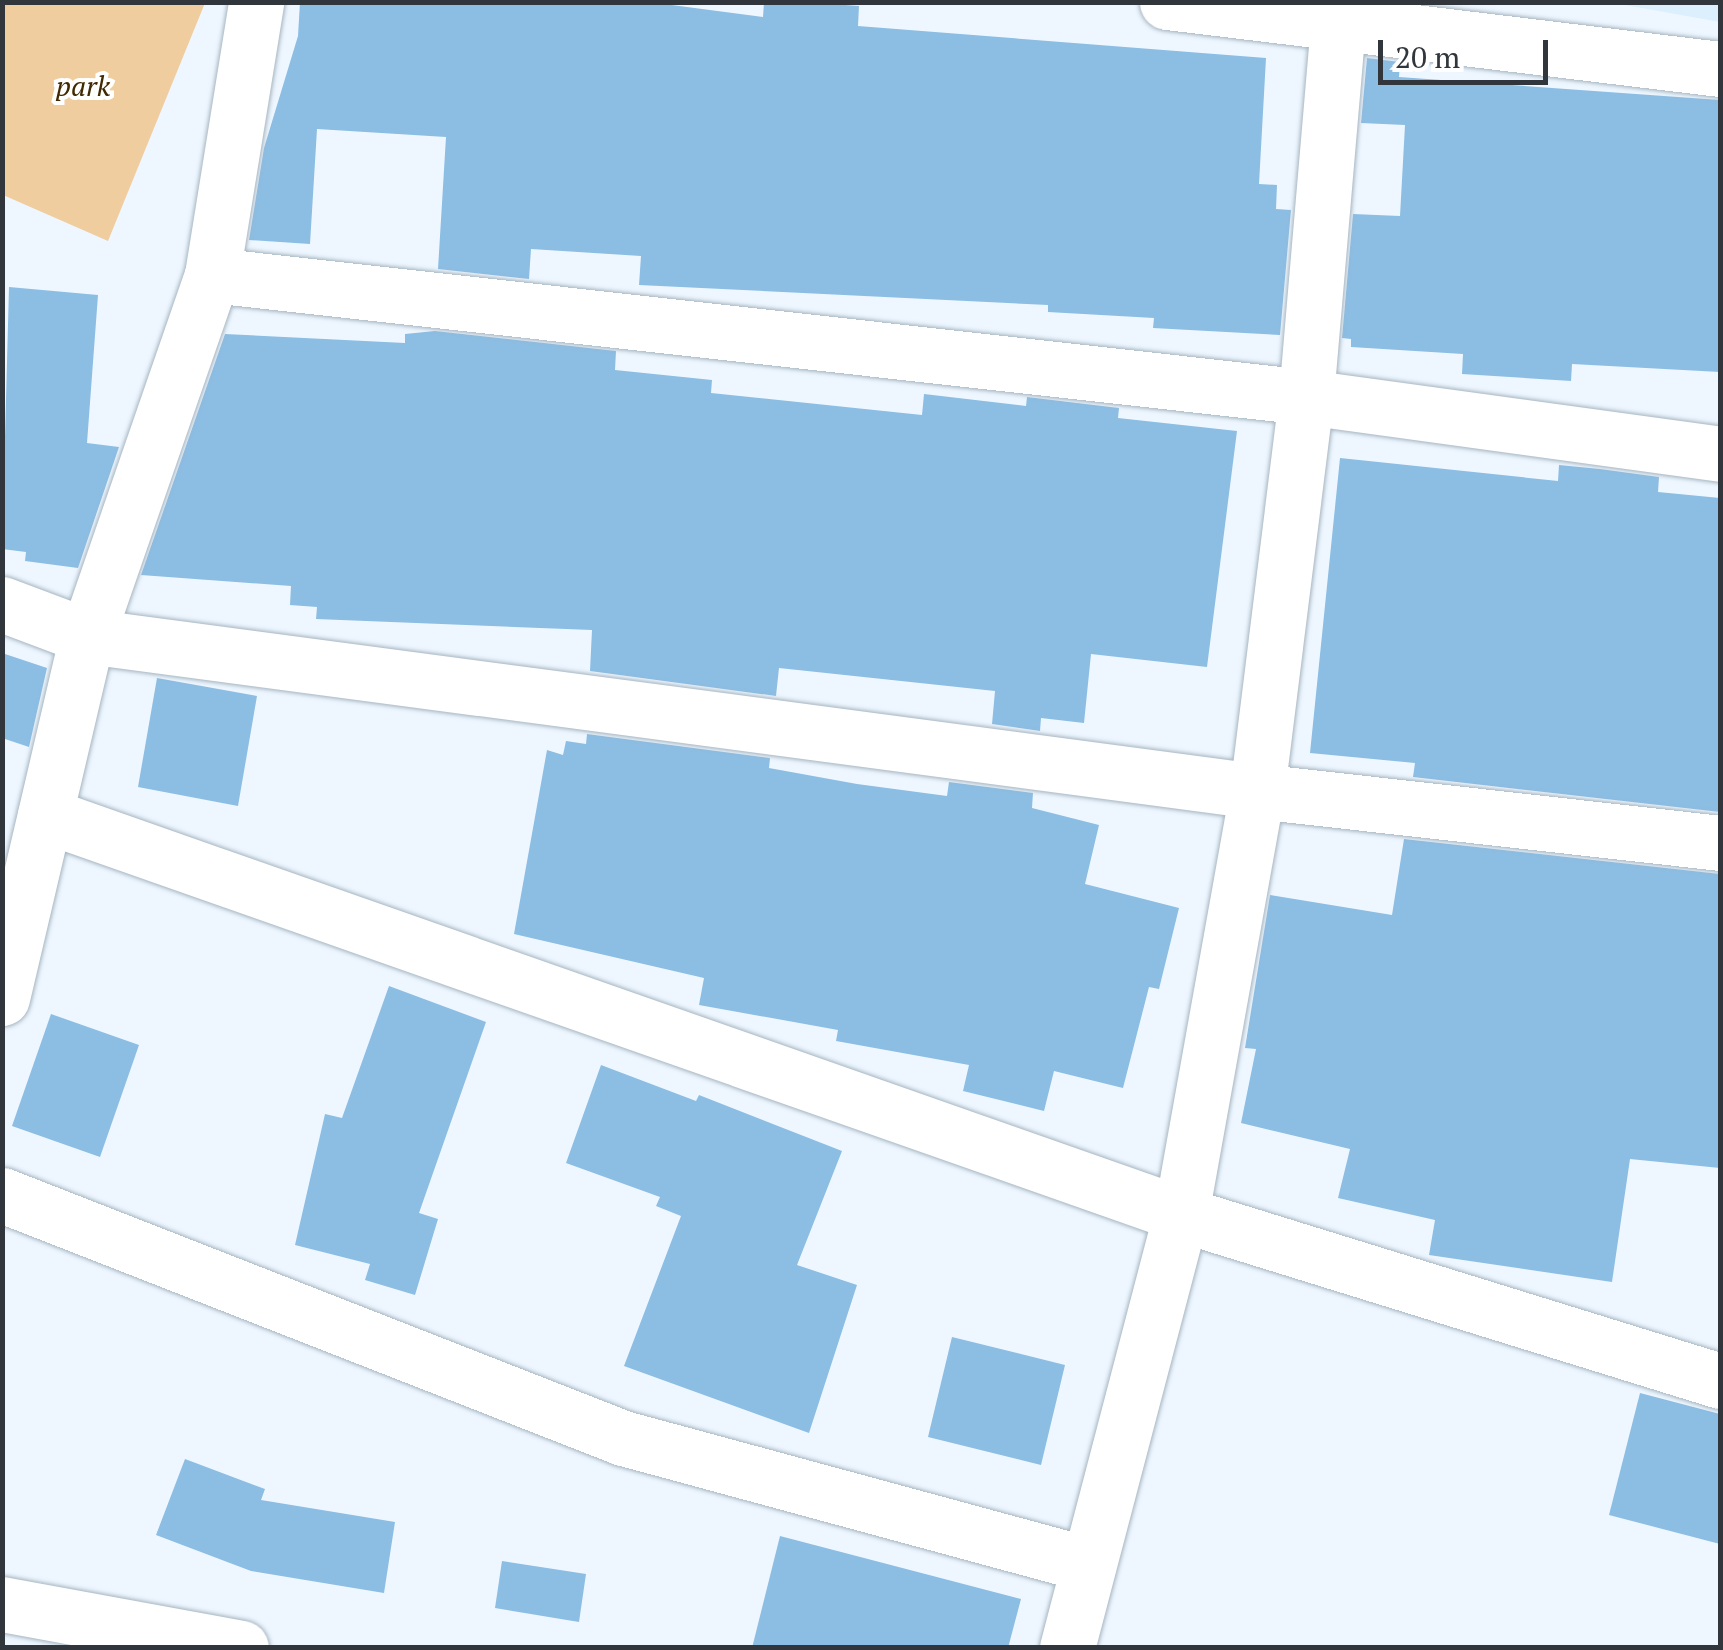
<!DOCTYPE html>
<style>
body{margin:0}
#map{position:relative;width:1723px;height:1650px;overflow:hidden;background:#eef7ff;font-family:"PT Serif",serif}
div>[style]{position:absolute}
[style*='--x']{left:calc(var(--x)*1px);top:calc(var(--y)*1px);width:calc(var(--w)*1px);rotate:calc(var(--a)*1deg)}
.built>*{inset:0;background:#dceffd}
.green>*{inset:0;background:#f0cd9e}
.building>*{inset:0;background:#8cbde3}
.roads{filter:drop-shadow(0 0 2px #a6b5c1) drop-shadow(0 0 2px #a6b5c1)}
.minor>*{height:55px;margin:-27.5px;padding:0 27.5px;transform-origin:27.5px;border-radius:27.5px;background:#fff}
span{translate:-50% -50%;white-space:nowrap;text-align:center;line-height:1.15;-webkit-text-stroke:8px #fff;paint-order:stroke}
.park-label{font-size:28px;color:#412a02;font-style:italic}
.frame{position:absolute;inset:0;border:5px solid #30363b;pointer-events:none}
.scale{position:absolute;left:1378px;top:40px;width:170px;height:45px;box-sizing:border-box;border:5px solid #30363b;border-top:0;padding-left:12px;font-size:30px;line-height:35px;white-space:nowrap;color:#30363b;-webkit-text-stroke:8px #fff;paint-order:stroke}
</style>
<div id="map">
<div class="built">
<i style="clip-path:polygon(1614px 3px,1720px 3px,1720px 22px)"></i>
</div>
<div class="green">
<i style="clip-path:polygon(3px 2px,205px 3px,108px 241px,3px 195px)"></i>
</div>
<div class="building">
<i style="clip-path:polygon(300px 2px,649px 2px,763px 17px,764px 2px,804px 2px,859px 6px,858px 26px,1266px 58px,1259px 184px,1277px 185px,1276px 209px,1291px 210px,1280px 335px,1153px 328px,1154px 318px,1048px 312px,1048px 305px,639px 285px,641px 256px,531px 249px,529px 279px,438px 269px,446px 137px,317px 129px,310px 244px,249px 240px,264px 148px,298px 36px)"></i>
<i style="clip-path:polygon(1367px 58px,1400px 62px,1399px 77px,1720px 100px,1720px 372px,1572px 364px,1571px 381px,1462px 374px,1463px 354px,1351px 347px,1351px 339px,1342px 338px,1353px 214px,1400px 216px,1405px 125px,1361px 123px)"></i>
<i style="clip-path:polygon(9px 287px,98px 295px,87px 443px,119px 447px,78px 568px,25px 561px,26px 552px,2px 549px)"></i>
<i style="clip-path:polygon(435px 331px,616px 351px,615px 370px,712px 380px,711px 393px,922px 415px,924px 394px,1026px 406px,1027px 397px,1119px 408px,1118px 418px,1237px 431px,1207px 667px,1091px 654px,1084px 723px,1041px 718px,1040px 731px,992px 724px,995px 691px,779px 668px,776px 696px,590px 671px,592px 630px,316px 619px,317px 607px,290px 605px,291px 586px,141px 575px,225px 334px,405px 343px,405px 334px)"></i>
<i style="clip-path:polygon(1340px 458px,1558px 481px,1559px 465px,1600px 469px,1659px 477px,1658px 492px,1720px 498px,1720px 812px,1413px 777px,1415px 763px,1310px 753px)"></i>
<i style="clip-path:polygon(2px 653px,47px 668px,29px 747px,2px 738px)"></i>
<i style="clip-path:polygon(157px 678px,257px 696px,238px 806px,138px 787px)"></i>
<i style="clip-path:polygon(587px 734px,770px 758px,769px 768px,857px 784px,947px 796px,949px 782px,1033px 793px,1032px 808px,1099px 825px,1085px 884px,1179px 908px,1159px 989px,1149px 987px,1123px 1088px,1054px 1071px,1044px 1111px,963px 1091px,969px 1065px,836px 1041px,838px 1030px,699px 1005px,704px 978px,514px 934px,547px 750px,563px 755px,566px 741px,586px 744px)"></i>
<i style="clip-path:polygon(1404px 839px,1720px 874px,1720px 1168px,1630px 1159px,1612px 1282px,1429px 1255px,1435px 1220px,1338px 1198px,1350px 1149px,1241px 1123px,1256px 1049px,1245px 1048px,1270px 895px,1392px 915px)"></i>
<i style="clip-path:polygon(389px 986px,486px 1022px,419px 1213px,438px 1219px,415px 1295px,365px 1280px,370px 1264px,295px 1245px,325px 1114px,342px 1118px)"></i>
<i style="clip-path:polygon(51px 1014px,139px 1045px,100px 1157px,12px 1126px)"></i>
<i style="clip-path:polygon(601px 1065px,696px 1101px,699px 1095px,842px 1151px,797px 1265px,857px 1285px,809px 1433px,624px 1366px,681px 1216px,656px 1206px,660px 1197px,566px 1163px)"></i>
<i style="clip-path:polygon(952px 1337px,1065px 1365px,1041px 1465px,928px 1437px)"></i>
<i style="clip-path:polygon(1640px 1393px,1720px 1414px,1720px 1544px,1609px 1515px)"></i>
<i style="clip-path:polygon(185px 1459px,265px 1489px,261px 1500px,395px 1522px,384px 1593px,251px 1571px,156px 1535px)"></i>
<i style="clip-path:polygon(780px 1536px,1021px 1599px,1008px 1648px,752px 1648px)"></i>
<i style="clip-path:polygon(502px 1561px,586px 1574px,579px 1622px,495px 1608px)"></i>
</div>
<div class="roads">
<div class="minor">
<i style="--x:1167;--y:2;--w:557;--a:6.91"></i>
<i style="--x:212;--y:275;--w:277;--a:-80.8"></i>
<i style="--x:2;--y:604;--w:91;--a:20.6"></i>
<i style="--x:87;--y:636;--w:1180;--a:7.55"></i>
<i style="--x:1257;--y:791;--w:466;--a:6.4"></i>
<i style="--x:45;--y:815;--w:1204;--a:19.35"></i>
<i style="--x:1181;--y:1214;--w:564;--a:17.21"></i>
<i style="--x:2;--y:998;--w:372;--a:-76.8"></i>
<i style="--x:87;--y:636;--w:382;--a:-70.9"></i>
<i style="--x:212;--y:275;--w:1101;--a:6.36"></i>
<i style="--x:1306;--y:397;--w:418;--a:7.8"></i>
<i style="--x:2;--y:1195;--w:667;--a:21.37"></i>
<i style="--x:623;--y:1438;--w:481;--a:15.2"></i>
<i style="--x:2;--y:1604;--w:243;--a:10.4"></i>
<i style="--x:1067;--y:1648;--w:449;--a:-75.3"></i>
<i style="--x:1181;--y:1214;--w:430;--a:-79.8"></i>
<i style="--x:1257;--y:791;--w:397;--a:-82.9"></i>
<i style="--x:1306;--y:397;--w:372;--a:-85.1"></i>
</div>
</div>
<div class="park-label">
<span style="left:83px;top:86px">park</span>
</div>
<div class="frame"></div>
<div class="scale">20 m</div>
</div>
